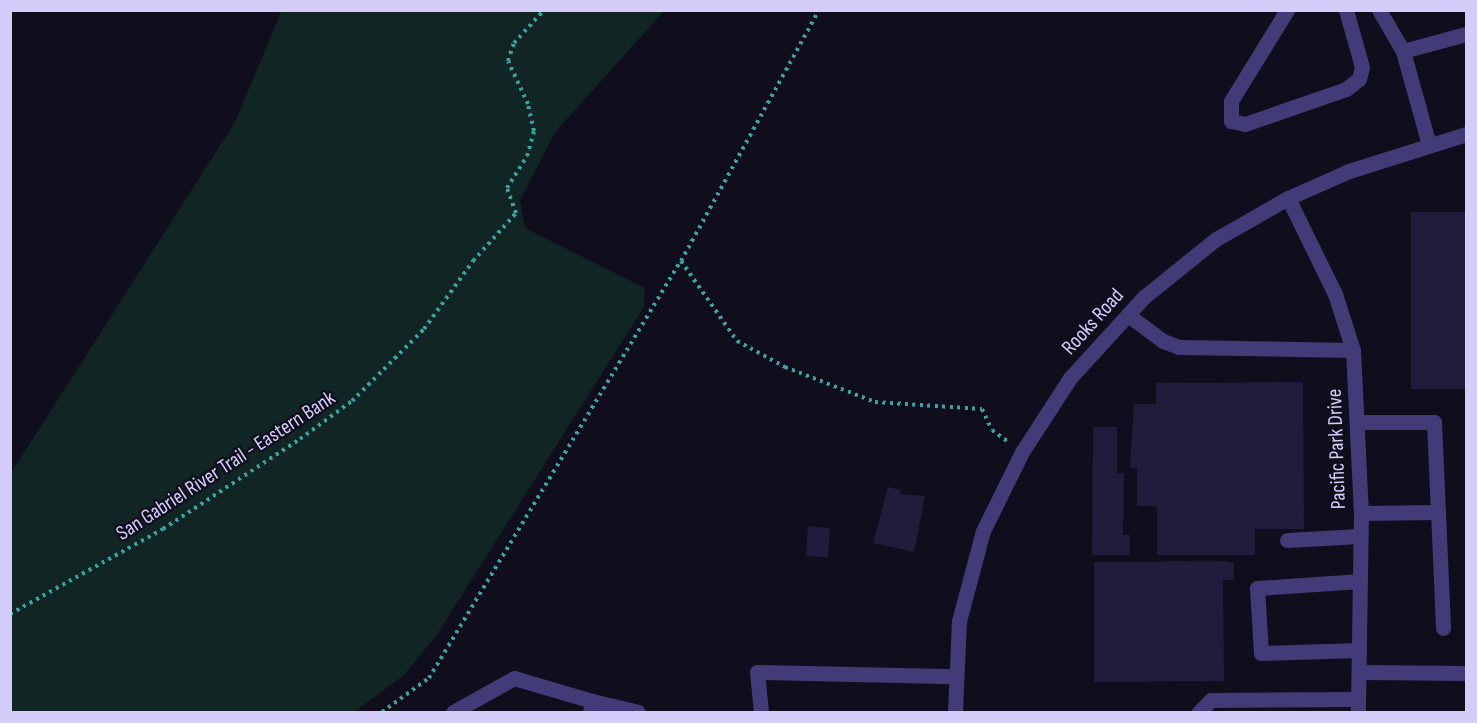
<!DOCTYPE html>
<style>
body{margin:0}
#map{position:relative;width:1477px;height:723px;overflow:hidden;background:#100d1c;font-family:"Sofia Sans Condensed",sans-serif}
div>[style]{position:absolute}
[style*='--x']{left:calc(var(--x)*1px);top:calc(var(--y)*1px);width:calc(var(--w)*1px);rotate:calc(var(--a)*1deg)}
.green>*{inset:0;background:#112525}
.building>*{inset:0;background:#231b3b}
.path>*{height:4px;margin-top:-2px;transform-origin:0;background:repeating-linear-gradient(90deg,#38a4a2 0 3px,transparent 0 7.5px)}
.minor>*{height:15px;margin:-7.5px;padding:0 7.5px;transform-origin:7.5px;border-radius:7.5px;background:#413c77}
span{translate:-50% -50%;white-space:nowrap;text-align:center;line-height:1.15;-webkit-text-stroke:4.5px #100d1c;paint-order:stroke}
.street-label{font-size:21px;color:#d4cdfa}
.frame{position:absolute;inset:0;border:12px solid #d4cdfa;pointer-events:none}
</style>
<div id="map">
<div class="green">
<i style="clip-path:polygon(282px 10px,664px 11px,556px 131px,520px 200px,525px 228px,645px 288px,644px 307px,436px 636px,403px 676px,354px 712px,11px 712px,11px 473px,235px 122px)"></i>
</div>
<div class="building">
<i style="clip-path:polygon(1411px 212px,1466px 212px,1466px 389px,1411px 389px)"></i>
<i style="clip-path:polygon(1303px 382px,1304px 529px,1255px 529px,1255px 555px,1157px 555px,1157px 506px,1137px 506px,1137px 468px,1130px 468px,1134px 404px,1156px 404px,1156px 383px)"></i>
<i style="clip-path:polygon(1093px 427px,1117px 427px,1117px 473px,1124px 473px,1123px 535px,1130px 535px,1130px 555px,1092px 555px)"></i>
<i style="clip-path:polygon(888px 487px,901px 490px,900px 494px,925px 496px,914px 552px,873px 543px)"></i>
<i style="clip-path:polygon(808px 526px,830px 528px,828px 557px,806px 556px)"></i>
<i style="clip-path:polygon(1224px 561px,1234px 563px,1234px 580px,1223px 580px,1224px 681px,1094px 682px,1094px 562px)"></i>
</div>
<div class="path">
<i style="--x:681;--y:261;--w:98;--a:55"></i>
<i style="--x:737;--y:341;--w:55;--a:28.4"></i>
<i style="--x:785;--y:367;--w:97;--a:21.3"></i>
<i style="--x:875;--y:402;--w:107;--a:3.7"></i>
<i style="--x:982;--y:409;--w:23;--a:65"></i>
<i style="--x:992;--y:430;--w:19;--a:36"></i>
<i style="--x:10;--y:614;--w:175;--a:-29.1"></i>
<i style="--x:163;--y:529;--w:164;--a:-33.3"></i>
<i style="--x:300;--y:439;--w:64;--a:-36.2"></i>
<i style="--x:352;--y:401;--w:102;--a:-45"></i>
<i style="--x:424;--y:329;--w:84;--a:-54.2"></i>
<i style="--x:473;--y:261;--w:64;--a:-48.1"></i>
<i style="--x:516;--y:213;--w:27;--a:-110"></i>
<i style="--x:507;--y:188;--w:38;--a:-58"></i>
<i style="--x:527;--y:156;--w:26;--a:-74"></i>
<i style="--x:534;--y:131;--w:28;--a:-103"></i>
<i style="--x:528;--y:104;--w:47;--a:-114.9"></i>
<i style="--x:508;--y:61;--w:19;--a:-72"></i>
<i style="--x:514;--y:43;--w:45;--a:-47.7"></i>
<i style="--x:382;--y:712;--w:58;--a:-35.9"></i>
<i style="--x:429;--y:678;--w:487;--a:-58.9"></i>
<i style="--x:681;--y:261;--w:286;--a:-61.2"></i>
</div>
<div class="minor">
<i style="--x:1287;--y:10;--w:107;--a:121.6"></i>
<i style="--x:1231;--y:101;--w:20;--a:90"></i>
<i style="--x:1231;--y:121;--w:14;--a:12"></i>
<i style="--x:1245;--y:124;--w:107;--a:-19.1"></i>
<i style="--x:1346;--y:89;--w:16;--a:-38"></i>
<i style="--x:1359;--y:79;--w:12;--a:-76"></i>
<i style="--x:1362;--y:67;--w:59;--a:-105.7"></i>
<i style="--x:1379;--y:10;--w:48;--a:59.7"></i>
<i style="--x:1429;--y:145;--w:98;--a:-105.5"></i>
<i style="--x:1403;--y:51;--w:65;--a:-15.1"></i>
<i style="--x:1288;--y:198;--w:107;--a:63.9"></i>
<i style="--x:1335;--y:294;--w:59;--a:72.2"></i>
<i style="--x:1353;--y:350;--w:163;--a:87.2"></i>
<i style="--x:1361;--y:513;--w:199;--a:90.9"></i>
<i style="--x:1128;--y:315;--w:44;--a:36.6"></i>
<i style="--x:1163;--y:341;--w:17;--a:21"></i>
<i style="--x:1179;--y:347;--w:174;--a:1"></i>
<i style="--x:1359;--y:422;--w:75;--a:0"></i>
<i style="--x:1434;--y:422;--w:90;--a:87.5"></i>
<i style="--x:1438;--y:512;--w:77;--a:179.3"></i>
<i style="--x:1438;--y:512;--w:116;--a:87.5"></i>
<i style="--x:1287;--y:540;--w:73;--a:-3.1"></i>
<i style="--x:1359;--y:650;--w:98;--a:178.2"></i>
<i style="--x:1261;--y:653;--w:65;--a:-93.5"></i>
<i style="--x:1257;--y:588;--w:103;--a:-3.9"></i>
<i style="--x:1360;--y:672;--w:106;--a:0.5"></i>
<i style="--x:453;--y:712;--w:70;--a:-29.1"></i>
<i style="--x:514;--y:678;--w:81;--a:16.4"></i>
<i style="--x:590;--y:712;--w:11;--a:-80"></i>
<i style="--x:592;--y:701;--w:47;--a:13.4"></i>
<i style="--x:761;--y:712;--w:40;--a:-95.7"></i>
<i style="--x:757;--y:672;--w:198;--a:1.2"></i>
<i style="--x:955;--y:712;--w:91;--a:-87.5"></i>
<i style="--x:959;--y:621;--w:93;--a:-75.1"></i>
<i style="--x:983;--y:531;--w:88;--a:-63.7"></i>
<i style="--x:1022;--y:452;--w:88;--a:-57"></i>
<i style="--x:1070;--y:378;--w:110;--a:-47.6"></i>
<i style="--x:1144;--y:297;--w:92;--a:-38.9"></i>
<i style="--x:1216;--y:239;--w:83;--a:-29.7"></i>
<i style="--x:1288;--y:198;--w:67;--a:-23.9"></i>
<i style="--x:1349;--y:171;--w:123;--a:-17.5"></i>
<i style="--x:1199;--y:712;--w:17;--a:-45"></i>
<i style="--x:1211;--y:700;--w:147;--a:-0.4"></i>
</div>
<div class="street-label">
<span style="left:1093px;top:322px;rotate:-48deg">Rooks Road</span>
<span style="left:1337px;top:449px;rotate:-92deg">Pacific Park Drive</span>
<span style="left:226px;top:466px;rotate:-33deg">San Gabriel River Trail - Eastern Bank</span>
</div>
<div class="frame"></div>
</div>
